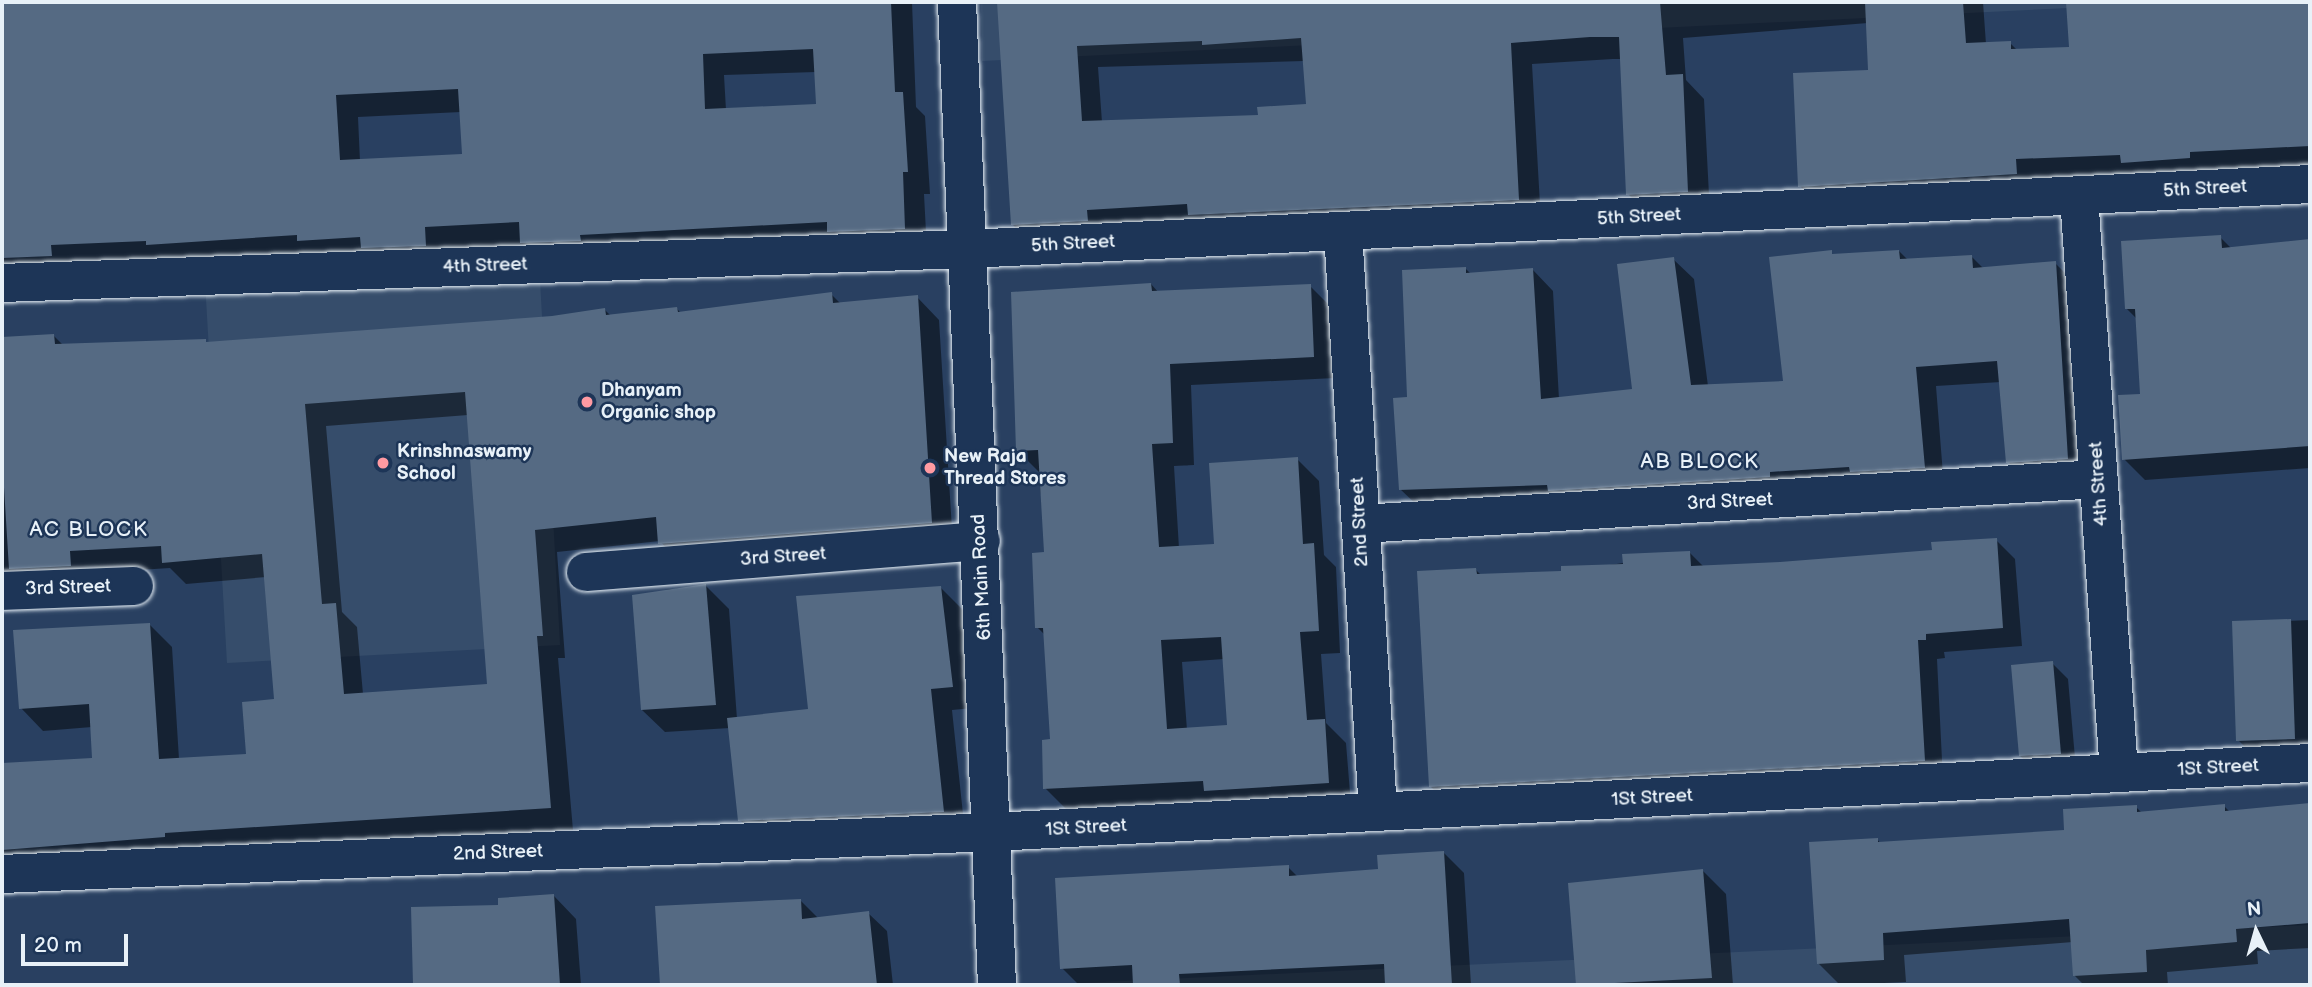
<!DOCTYPE html>
<style>
body{margin:0}
#map{position:relative;width:2312px;height:987px;overflow:hidden;background:#294061;font-family:"Balsamiq Sans",sans-serif}
div>[style]{position:absolute}
[style*='--x']{left:calc(var(--x)*1px);top:calc(var(--y)*1px);width:calc(var(--w)*1px);rotate:calc(var(--a)*1deg)}
.built>*{inset:0;background:#364d6b}
.shadow>*{inset:0;background:#0007}
.building>*{inset:0;background:#556a83}
.roads{filter:drop-shadow(0 0 2px #e8f1f8) drop-shadow(0 0 2px #e8f1f8)}
.minor>*{height:38px;margin:-19px;padding:0 19px;transform-origin:19px;border-radius:19px;background:#1d3557}
.tertiary>*{height:38px;margin:-19px;padding:0 19px;transform-origin:19px;border-radius:19px;background:#1d3557}
.dots>*{width:19px;height:19px;translate:-50% -50%;box-sizing:border-box;border:4px solid #1d3557;border-radius:50%}
span{translate:-50% -50%;white-space:nowrap;text-align:center;line-height:1.15;-webkit-text-stroke:5px #1d3557;paint-order:stroke}
.street-label{font-size:19px;color:#e8f1f8}
.poi-label{font-size:19px;color:#e8f1f8;font-weight:700}
.left{translate:0 -50%;text-align:left}
.neighbourhood-label{font-size:21px;color:#e8f1f8;letter-spacing:2px}
.frame{position:absolute;inset:0;border:4px solid #e8f1f8;pointer-events:none}
.north{position:absolute;left:2221px;top:896px;width:70px;height:70px;-webkit-text-stroke:5px #1d3557;paint-order:stroke;rotate:355deg;font-size:19px;font-weight:700;line-height:28px;text-align:center;color:#e8f1f8}
.north::after{content:'';display:block;margin:auto;width:24px;height:32px;background:#e8f1f8;clip-path:polygon(50% 0,100% 100%,50% 72%,0 100%)}
.scale{position:absolute;left:21px;top:934px;width:107px;height:32px;box-sizing:border-box;border:4px solid #e8f1f8;border-top:0;padding-left:9px;font-size:21px;line-height:24px;white-space:nowrap;color:#e8f1f8;-webkit-text-stroke:5px #1d3557;paint-order:stroke}
</style>
<div id="map">
<div class="built">
<i style="clip-path:polygon(981px 2px,2192px 2px,982px 61px)"></i>
<i style="clip-path:polygon(539px 262px,560px 645px,227px 663px,205px 281px)"></i>
<i style="clip-path:polygon(2310px 925px,2310px 985px,1061px 984px)"></i>
</div>
<div class="shadow">
<i style="clip-path:polygon(evenodd,2px 2px,912px 2px,916px 107px,925px 116px,930px 194px,924px 194px,927px 251px,545px 264px,525px 245px,2px 281px,2px 2px,816px 72px,818px 105px,726px 110px,724px 75px,816px 72px,2px 2px,461px 112px,463px 156px,360px 161px,358px 117px,461px 112px)"></i>
<i style="clip-path:polygon(evenodd,999px 2px,1983px 2px,1986px 44px,2010px 43px,2018px 51px,2071px 49px,2068px 2px,2310px 2px,2310px 169px,1822px 209px,1800px 186px,1870px 71px,1868px 23px,1683px 38px,1686px 80px,1704px 99px,1710px 214px,1651px 217px,1628px 194px,1622px 59px,1613px 59px,1532px 64px,1541px 222px,1035px 247px,1012px 224px,999px 2px,1304px 61px,1307px 105px,1260px 116px,1102px 122px,1098px 67px,1304px 61px)"></i>
<i style="clip-path:polygon(2220px 237px,2232px 249px,2310px 241px,2310px 468px,2145px 480px,2124px 459px,2142px 396px,2137px 319px,2126px 308px)"></i>
<i style="clip-path:polygon(1899px 251px,1908px 260px,1971px 256px,1984px 269px,2055px 263px,2075px 283px,2087px 479px,2028px 482px,2008px 462px,2001px 382px,1936px 386px,1944px 487px,1421px 509px,1400px 489px,1409px 399px,1465px 268px,1471px 274px,1533px 270px,1553px 291px,1559px 399px,1634px 391px,1673px 259px,1694px 279px,1708px 386px,1785px 383px)"></i>
<i style="clip-path:polygon(evenodd,1151px 284px,1159px 293px,1310px 286px,1332px 308px,1335px 378px,1191px 385px,1194px 465px,1174px 466px,1179px 548px,1216px 546px,1297px 459px,1319px 481px,1324px 555px,1336px 567px,1340px 653px,1321px 654px,1326px 723px,1346px 743px,1351px 805px,1067px 810px,1045px 788px,1052px 741px,1046px 636px,1037px 627px,1046px 554px,1039px 472px,1017px 450px,1151px 284px,1224px 659px,1229px 727px,1187px 730px,1182px 662px,1224px 659px)"></i>
<i style="clip-path:polygon(evenodd,831px 294px,841px 304px,917px 297px,939px 320px,953px 545px,682px 566px,660px 541px,557px 552px,565px 658px,558px 658px,573px 830px,186px 855px,2px 879px,2px 765px,93px 760px,92px 727px,43px 731px,21px 708px,150px 625px,172px 647px,179px 759px,248px 756px,276px 701px,266px 577px,186px 584px,170px 568px,92px 573px,2px 587px,2px 339px,54px 336px,64px 346px,209px 344px,552px 318px,605px 310px,611px 316px,677px 309px,681px 313px,831px 294px,468px 415px,489px 685px,363px 694px,357px 627px,342px 612px,326px 426px,468px 415px)"></i>
<i style="clip-path:polygon(1996px 540px,2015px 559px,2022px 646px,1944px 652px,1945px 658px,1937px 659px,1943px 780px,1450px 806px,1430px 786px,1476px 570px,1482px 576px,1563px 572px,1690px 553px,1704px 567px,1780px 564px,1934px 551px)"></i>
<i style="clip-path:polygon(706px 586px,729px 609px,737px 719px,810px 711px,941px 588px,963px 610px,973px 708px,952px 710px,965px 833px,762px 842px,740px 820px,730px 728px,665px 732px,642px 710px,665px 590px)"></i>
<i style="clip-path:polygon(2310px 620px,2310px 761px,2261px 763px,2238px 740px,2234px 623px)"></i>
<i style="clip-path:polygon(2052px 663px,2068px 679px,2076px 769px,2036px 771px,2020px 756px)"></i>
<i style="clip-path:polygon(2224px 806px,2230px 812px,2310px 806px,2310px 948px,2257px 951px,2258px 964px,2167px 972px,2168px 985px,2084px 985px,2075px 976px,2073px 942px,1904px 955px,1906px 982px,1840px 985px,1818px 963px,1877px 839px,1881px 844px,2066px 831px,2136px 807px,2142px 813px)"></i>
<i style="clip-path:polygon(1444px 853px,1464px 873px,1471px 985px,1079px 985px,1062px 968px,1288px 867px,1298px 877px,1380px 870px)"></i>
<i style="clip-path:polygon(1703px 871px,1726px 894px,1733px 985px,1577px 985px,1569px 884px)"></i>
<i style="clip-path:polygon(554px 896px,576px 919px,581px 985px,415px 985px,413px 909px,500px 906px)"></i>
<i style="clip-path:polygon(801px 901px,819px 919px,868px 913px,887px 931px,893px 985px,662px 985px,657px 908px)"></i>
</div>
<div class="building">
<i style="clip-path:polygon(evenodd,2px 2px,891px 2px,895px 92px,903px 92px,908px 172px,903px 172px,905px 229px,827px 232px,827px 222px,580px 235px,581px 241px,520px 243px,519px 222px,425px 227px,426px 246px,361px 248px,360px 237px,297px 241px,297px 235px,146px 245px,146px 241px,51px 245px,52px 256px,2px 258px,2px 2px,813px 49px,816px 104px,705px 109px,703px 54px,813px 49px,2px 2px,458px 89px,462px 154px,340px 160px,336px 95px,458px 89px)"></i>
<i style="clip-path:polygon(evenodd,997px 2px,1660px 2px,1666px 75px,1683px 74px,1688px 192px,1626px 195px,1619px 37px,1590px 37px,1511px 43px,1519px 200px,1188px 215px,1187px 204px,1087px 210px,1088px 221px,1011px 225px,997px 2px,1301px 38px,1306px 104px,1257px 107px,1258px 115px,1082px 121px,1077px 46px,1202px 41px,1202px 45px,1301px 38px)"></i>
<i style="clip-path:polygon(1865px 2px,1963px 2px,1966px 43px,2011px 41px,2011px 49px,2069px 47px,2066px 2px,2310px 2px,2310px 146px,2190px 152px,2190px 158px,2121px 163px,2120px 155px,2016px 159px,2017px 174px,1798px 187px,1793px 73px,1868px 70px)"></i>
<i style="clip-path:polygon(2221px 235px,2222px 248px,2310px 239px,2310px 446px,2122px 460px,2118px 395px,2140px 394px,2135px 309px,2125px 309px,2121px 241px)"></i>
<i style="clip-path:polygon(1832px 250px,1832px 254px,1899px 250px,1900px 259px,1972px 255px,1973px 268px,2056px 261px,2068px 459px,2006px 463px,1997px 361px,1916px 367px,1925px 468px,1850px 472px,1849px 467px,1770px 472px,1770px 477px,1548px 491px,1547px 485px,1399px 490px,1393px 398px,1407px 397px,1402px 270px,1466px 267px,1466px 273px,1533px 268px,1541px 399px,1632px 389px,1617px 264px,1674px 257px,1691px 385px,1783px 381px,1769px 257px)"></i>
<i style="clip-path:polygon(evenodd,1151px 283px,1152px 291px,1311px 284px,1314px 357px,1170px 364px,1173px 443px,1152px 444px,1159px 547px,1214px 544px,1209px 463px,1298px 457px,1303px 544px,1314px 543px,1319px 631px,1300px 632px,1307px 720px,1325px 719px,1329px 783px,1204px 791px,1203px 781px,1043px 789px,1042px 740px,1050px 739px,1043px 628px,1035px 628px,1032px 553px,1044px 552px,1038px 450px,1016px 451px,1011px 292px,1151px 283px,1221px 637px,1227px 725px,1167px 729px,1161px 640px,1221px 637px)"></i>
<i style="clip-path:polygon(evenodd,832px 292px,833px 303px,918px 295px,932px 523px,658px 544px,656px 517px,535px 530px,543px 636px,537px 636px,551px 808px,165px 833px,165px 837px,2px 850px,2px 763px,92px 758px,89px 704px,19px 709px,13px 630px,150px 623px,159px 759px,246px 754px,242px 702px,274px 699px,262px 554px,162px 563px,161px 546px,70px 551px,71px 566px,9px 569px,2px 455px,2px 337px,54px 334px,55px 344px,206px 339px,206px 342px,552px 316px,605px 308px,606px 315px,677px 307px,678px 312px,832px 292px,465px 392px,487px 684px,344px 694px,336px 603px,322px 604px,305px 404px,465px 392px)"></i>
<i style="clip-path:polygon(1997px 538px,2003px 628px,1926px 634px,1926px 640px,1918px 640px,1925px 761px,1429px 787px,1417px 571px,1476px 568px,1477px 574px,1561px 571px,1561px 566px,1623px 564px,1622px 554px,1690px 551px,1691px 566px,1780px 562px,1932px 550px,1931px 542px)"></i>
<i style="clip-path:polygon(706px 584px,716px 705px,641px 710px,632px 595px)"></i>
<i style="clip-path:polygon(941px 586px,953px 687px,931px 689px,944px 812px,738px 821px,727px 718px,808px 709px,796px 596px)"></i>
<i style="clip-path:polygon(2291px 619px,2295px 739px,2236px 741px,2232px 621px)"></i>
<i style="clip-path:polygon(2053px 661px,2061px 754px,2019px 756px,2011px 665px)"></i>
<i style="clip-path:polygon(2310px 803px,2310px 923px,2236px 929px,2237px 942px,2146px 950px,2147px 972px,2073px 976px,2069px 919px,1883px 933px,1884px 960px,1817px 964px,1809px 842px,1878px 838px,1878px 842px,2064px 830px,2063px 809px,2137px 805px,2137px 812px,2225px 804px,2225px 811px)"></i>
<i style="clip-path:polygon(1444px 851px,1452px 985px,1385px 985px,1384px 964px,1179px 974px,1180px 985px,1133px 985px,1132px 965px,1060px 969px,1055px 878px,1289px 865px,1289px 876px,1378px 869px,1377px 855px)"></i>
<i style="clip-path:polygon(1703px 869px,1712px 978px,1576px 985px,1568px 883px)"></i>
<i style="clip-path:polygon(554px 894px,560px 985px,413px 985px,411px 907px,498px 905px,498px 898px)"></i>
<i style="clip-path:polygon(801px 899px,802px 919px,869px 911px,877px 985px,660px 985px,655px 906px)"></i>
</div>
<div class="roads">
<div class="minor">
<i style="--x:2079;--y:196;--w:578;--a:86.03"></i>
<i style="--x:1343;--y:231;--w:582;--a:86.55"></i>
<i style="--x:2;--y:283;--w:967;--a:-2.02"></i>
<i style="--x:968;--y:249;--w:1344;--a:-2.77"></i>
<i style="--x:1361;--y:524;--w:739;--a:-3.49"></i>
<i style="--x:586;--y:572;--w:396;--a:-4.5"></i>
<i style="--x:2;--y:591;--w:132;--a:-2.2"></i>
<i style="--x:2;--y:874;--w:992;--a:-2.43"></i>
<i style="--x:993;--y:832;--w:1319;--a:-3"></i>
</div>
<div class="tertiary">
<i style="--x:957;--y:2;--w:984;--a:87.67"></i>
</div>
</div>
<div class="dots">
<i style="left:587px;top:402px;background:#ff9aa2"></i>
<i style="left:383px;top:463px;background:#ff9aa2"></i>
<i style="left:930px;top:468px;background:#ff9aa2"></i>
</div>
<div class="street-label">
<span style="left:2205px;top:189px;rotate:-3deg">5th Street</span>
<span style="left:1639px;top:217px;rotate:-3deg">5th Street</span>
<span style="left:1073px;top:244px;rotate:-3deg">5th Street</span>
<span style="left:485px;top:266px;rotate:-2deg">4th Street</span>
<span style="left:2099px;top:484px;rotate:-94deg">4th Street</span>
<span style="left:1730px;top:502px;rotate:-3deg">3rd Street</span>
<span style="left:1360px;top:522px;rotate:-93deg">2nd Street</span>
<span style="left:783px;top:557px;rotate:-4deg">3rd Street</span>
<span style="left:982px;top:577px;rotate:-93deg">6th Main Road</span>
<span style="left:68px;top:588px;rotate:-2deg">3rd Street</span>
<span style="left:2218px;top:768px;rotate:-3deg">1St Street</span>
<span style="left:1652px;top:798px;rotate:-3deg">1St Street</span>
<span style="left:1086px;top:828px;rotate:-3deg">1St Street</span>
<span style="left:498px;top:853px;rotate:-2deg">2nd Street</span>
</div>
<div class="poi-label">
<span class="left" style="left:601px;top:402px">Dhanyam<br>Organic shop</span>
<span class="left" style="left:397px;top:463px">Krinshnaswamy<br>School</span>
<span class="left" style="left:944px;top:468px">New Raja<br>Thread Stores</span>
</div>
<div class="neighbourhood-label">
<span style="left:1700px;top:462px">AB BLOCK</span>
<span style="left:89px;top:530px">AC BLOCK</span>
</div>
<div class="frame"></div>
<div class="north">N</div>
<div class="scale">20 m</div>
</div>
